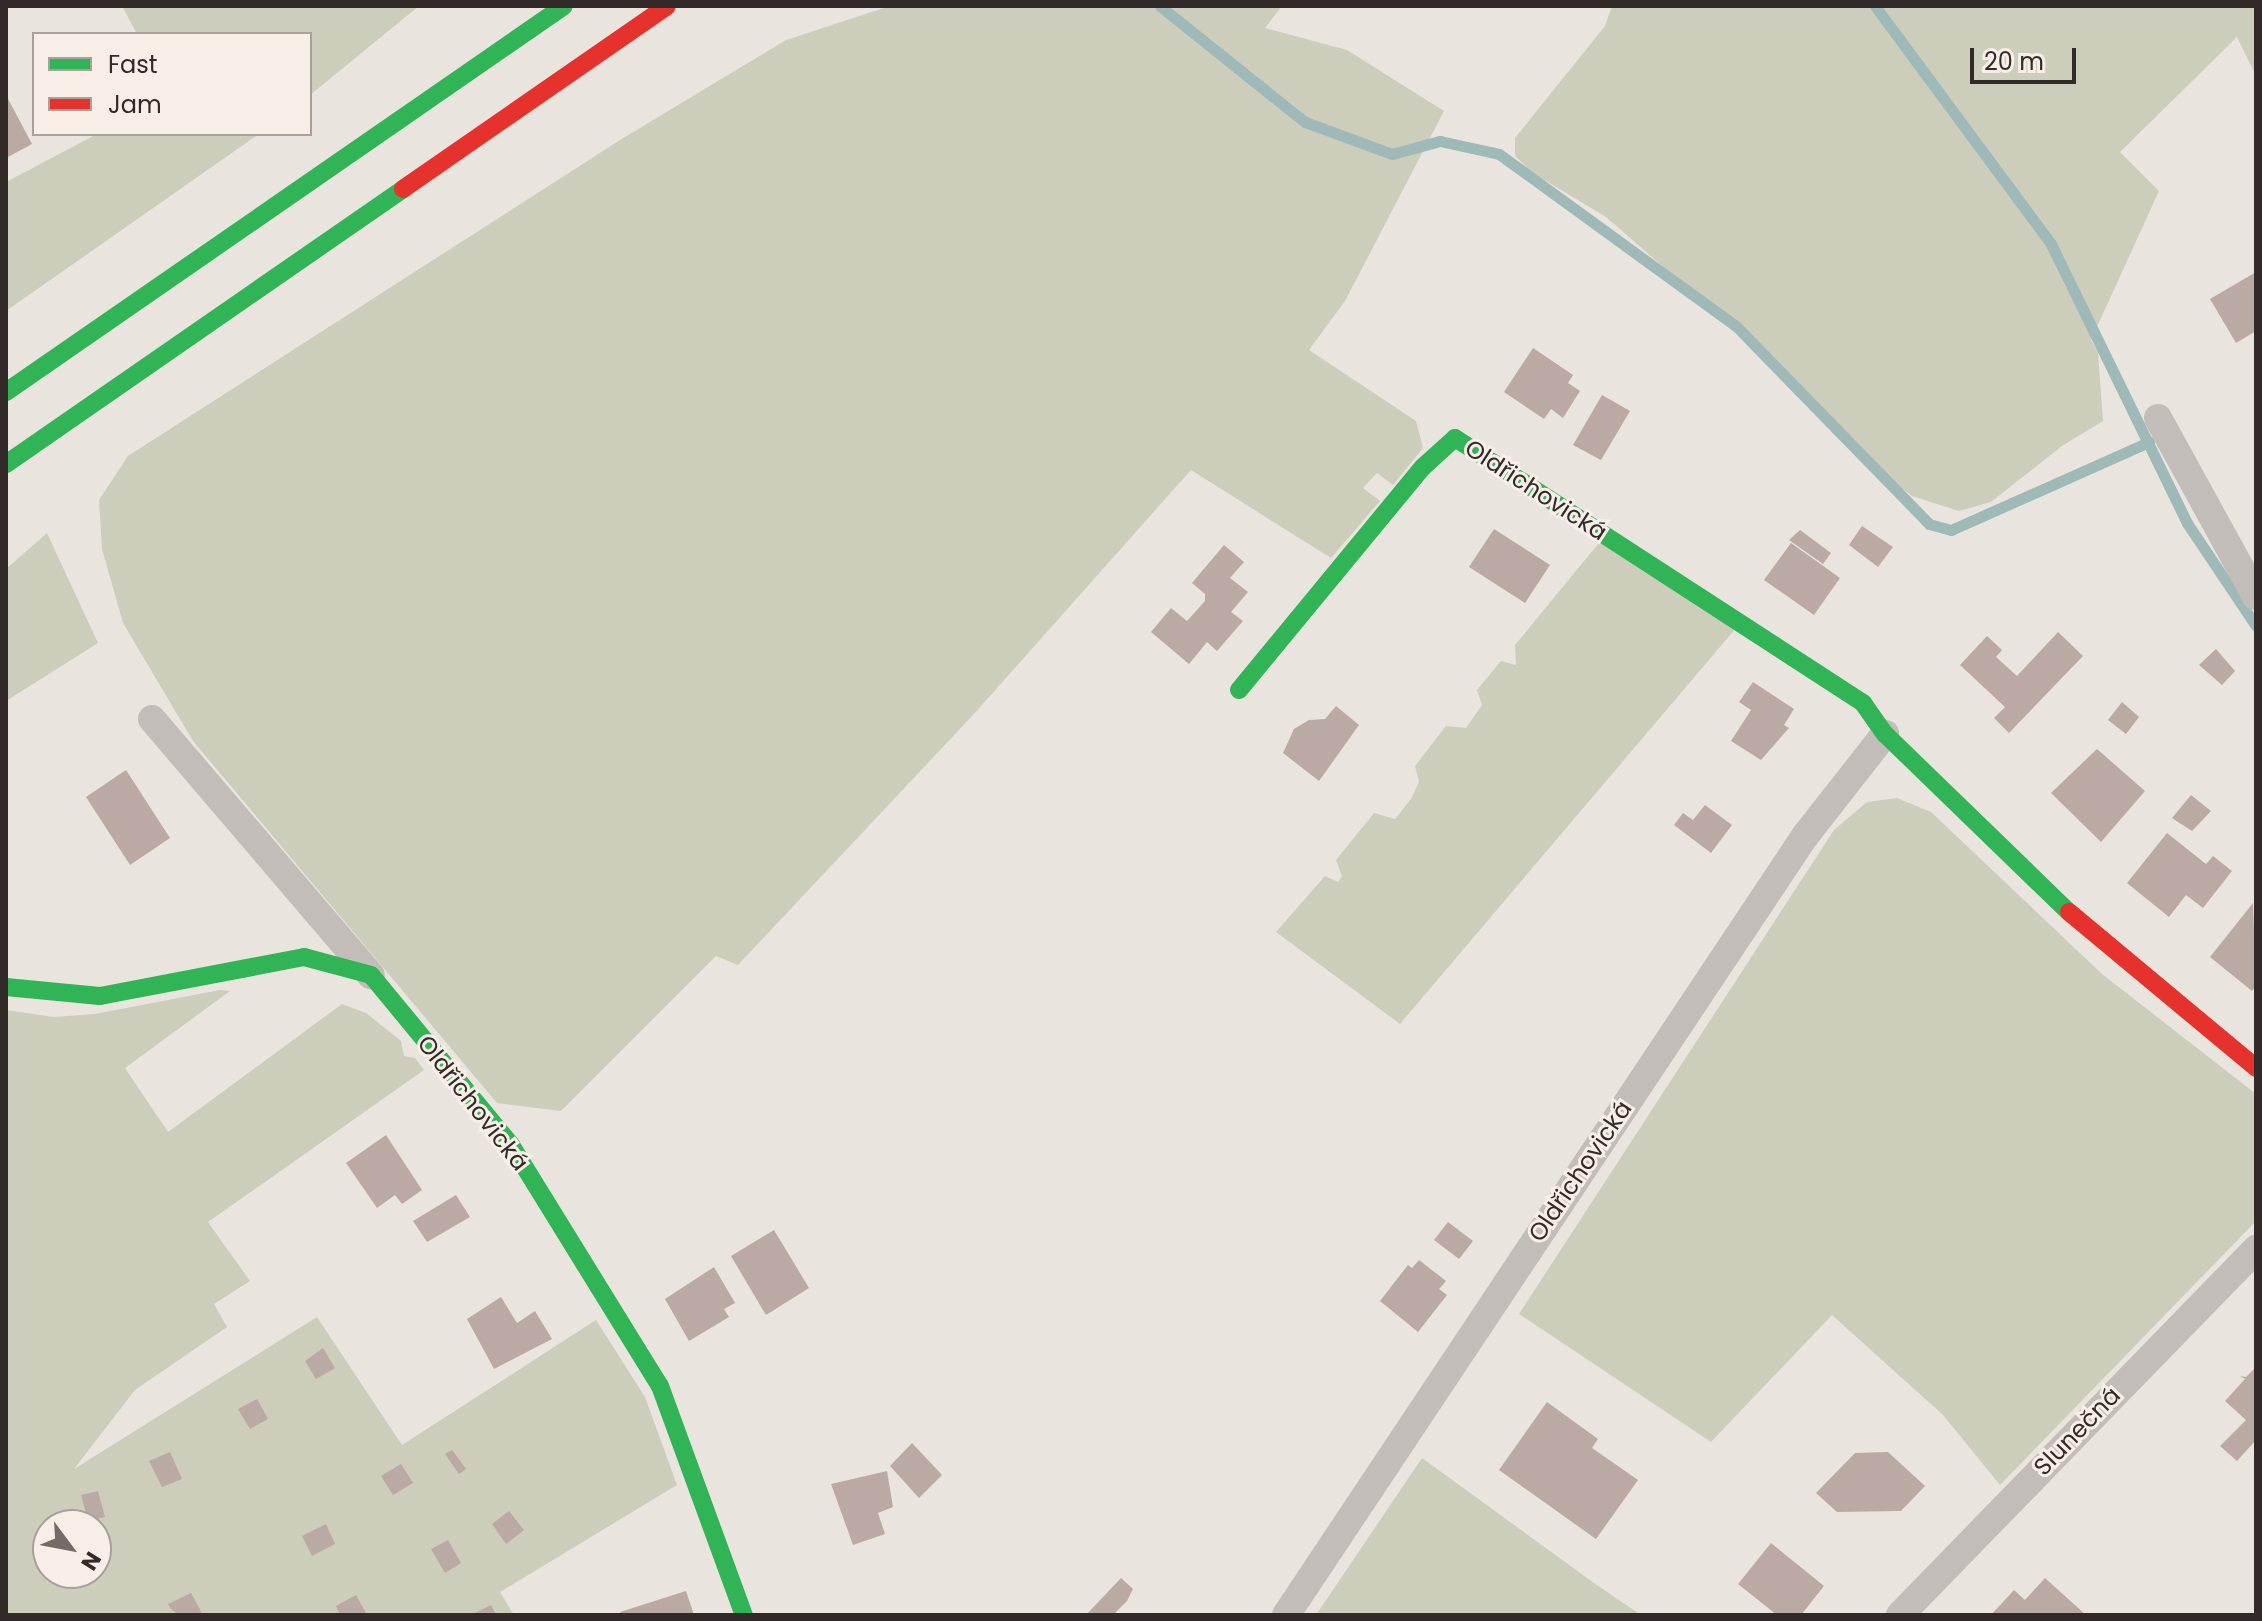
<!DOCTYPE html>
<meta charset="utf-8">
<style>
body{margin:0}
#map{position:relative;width:2262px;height:1621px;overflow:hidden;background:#eae4df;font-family:Poppins,sans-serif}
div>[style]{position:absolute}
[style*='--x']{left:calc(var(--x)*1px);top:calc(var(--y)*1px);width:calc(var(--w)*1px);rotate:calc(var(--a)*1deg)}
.green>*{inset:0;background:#cccdbb}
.stream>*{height:11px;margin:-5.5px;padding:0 5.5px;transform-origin:5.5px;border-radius:5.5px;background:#9eb9b7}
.building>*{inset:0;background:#bba9a3}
.street>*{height:28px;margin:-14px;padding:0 14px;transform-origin:14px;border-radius:14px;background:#c2bdb9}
.fast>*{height:18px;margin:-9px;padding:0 9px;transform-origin:9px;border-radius:9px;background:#30b455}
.jam>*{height:18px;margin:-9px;padding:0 9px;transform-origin:9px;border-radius:9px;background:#e5322d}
span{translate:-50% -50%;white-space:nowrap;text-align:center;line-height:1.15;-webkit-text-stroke:6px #f6eee7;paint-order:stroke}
.street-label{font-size:24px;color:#322a28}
.frame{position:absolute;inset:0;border:8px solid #322a28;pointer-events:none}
.legend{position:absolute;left:32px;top:32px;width:280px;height:104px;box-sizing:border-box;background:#f6eee7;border:2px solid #a8a09b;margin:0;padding:10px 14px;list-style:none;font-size:24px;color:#322a28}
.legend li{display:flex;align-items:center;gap:16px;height:40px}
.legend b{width:40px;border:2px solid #a8a09b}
.north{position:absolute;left:32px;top:1509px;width:80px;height:80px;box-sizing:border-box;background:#f6eee7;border:2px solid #a8a09b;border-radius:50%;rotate:122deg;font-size:22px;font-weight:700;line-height:32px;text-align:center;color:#322a28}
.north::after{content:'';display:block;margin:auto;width:28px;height:36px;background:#726b68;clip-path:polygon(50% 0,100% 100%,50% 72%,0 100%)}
.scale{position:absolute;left:1970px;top:48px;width:106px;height:36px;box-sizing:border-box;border:4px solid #322a28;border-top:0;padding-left:10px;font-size:24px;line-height:28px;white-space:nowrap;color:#322a28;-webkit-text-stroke:6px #f6eee7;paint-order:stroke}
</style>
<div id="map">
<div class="green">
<i style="clip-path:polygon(122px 6px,419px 6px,310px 95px,310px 34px,137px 34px)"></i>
<i style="clip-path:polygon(890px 6px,1282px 6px,1265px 28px,1347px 50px,1444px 111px,1345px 301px,1309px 350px,1416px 421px,1423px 448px,1393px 485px,1377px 473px,1363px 488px,1380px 501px,1331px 558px,1191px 470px,973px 715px,738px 965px,716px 956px,561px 1111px,497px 1103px,193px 741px,123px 623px,102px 549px,99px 500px,128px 456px,620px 140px,786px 40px)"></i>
<i style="clip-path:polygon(1612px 6px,2256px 6px,2256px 76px,2237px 37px,2120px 152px,2159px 191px,2091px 340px,2098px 353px,2103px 421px,2062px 446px,1991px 502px,1959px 511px,1912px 496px,1866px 461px,1728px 323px,1606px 217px,1533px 173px,1515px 156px,1515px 138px,1605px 26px)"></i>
<i style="clip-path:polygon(97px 134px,259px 134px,6px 311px,6px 182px)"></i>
<i style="clip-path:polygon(47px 533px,98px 643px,6px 701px,6px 569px)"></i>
<i style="clip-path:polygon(1603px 538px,1736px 628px,1400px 1024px,1276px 932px,1325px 876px,1338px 882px,1342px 876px,1336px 860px,1374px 813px,1395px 819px,1411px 799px,1419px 782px,1415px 766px,1446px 726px,1466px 728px,1482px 705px,1477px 690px,1501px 661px,1516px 665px,1515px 645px)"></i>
<i style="clip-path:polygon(1897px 798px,1931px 812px,2102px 974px,2256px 1094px,2256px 1221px,2000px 1485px,1943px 1415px,1832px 1315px,1711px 1442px,1519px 1314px,1834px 830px,1867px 802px)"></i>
<i style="clip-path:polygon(evenodd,220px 990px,230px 991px,125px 1068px,168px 1132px,342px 1004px,366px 1013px,401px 1041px,404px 1056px,415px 1058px,424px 1070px,208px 1222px,250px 1281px,214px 1304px,227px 1327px,135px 1390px,74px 1469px,317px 1317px,402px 1445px,596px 1320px,645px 1397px,677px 1485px,500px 1592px,514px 1615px,6px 1615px,6px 1010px,54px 1017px,95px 1014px,220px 990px,48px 1525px,96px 1525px,96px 1573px,48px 1573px,48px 1525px)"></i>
<i style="clip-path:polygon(1422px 1458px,1594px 1583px,1641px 1615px,1316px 1615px)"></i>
</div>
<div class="stream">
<i style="--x:1160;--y:6;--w:186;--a:38.7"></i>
<i style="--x:1305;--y:122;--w:93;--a:20.2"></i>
<i style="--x:1392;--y:154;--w:50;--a:-15.2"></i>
<i style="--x:1440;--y:141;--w:60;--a:12.4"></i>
<i style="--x:1499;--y:154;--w:294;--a:36"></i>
<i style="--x:1737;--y:327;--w:275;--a:45.7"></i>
<i style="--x:1929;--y:524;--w:23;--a:15"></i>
<i style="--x:1951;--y:530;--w:217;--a:-24"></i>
<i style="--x:1875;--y:6;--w:296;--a:53.5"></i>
<i style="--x:2051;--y:244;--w:310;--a:64"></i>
<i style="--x:2187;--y:523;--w:124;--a:56.2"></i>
</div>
<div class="building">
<i style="clip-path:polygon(6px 95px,32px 144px,6px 158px)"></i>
<i style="clip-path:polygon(2256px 272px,2256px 331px,2236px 343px,2210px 299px)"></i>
<i style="clip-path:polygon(1533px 348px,1573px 375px,1568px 383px,1580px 391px,1563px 418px,1551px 409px,1544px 419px,1504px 392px)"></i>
<i style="clip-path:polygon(1602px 395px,1630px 411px,1601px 460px,1573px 445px)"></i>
<i style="clip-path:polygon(1862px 526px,1893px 547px,1878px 567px,1849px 545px)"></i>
<i style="clip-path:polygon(1494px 529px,1550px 565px,1525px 603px,1469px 567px)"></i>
<i style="clip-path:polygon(1800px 530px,1831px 553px,1823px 564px,1789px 540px)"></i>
<i style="clip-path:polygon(1791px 543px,1840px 578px,1814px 615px,1764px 580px)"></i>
<i style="clip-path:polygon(1224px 545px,1244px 562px,1230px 578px,1248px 592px,1231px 612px,1243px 621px,1217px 651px,1207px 642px,1189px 664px,1151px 632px,1171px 608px,1187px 621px,1205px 601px,1205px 594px,1192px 583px)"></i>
<i style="clip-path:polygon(2058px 632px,2083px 656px,2009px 733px,1994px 718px,2005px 707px,1960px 665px,1987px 636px,2002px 650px,1996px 657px,2017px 676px)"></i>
<i style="clip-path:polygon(2216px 649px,2235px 671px,2222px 685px,2199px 665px)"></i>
<i style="clip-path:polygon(1753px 682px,1794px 709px,1784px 725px,1789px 728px,1761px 760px,1731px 741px,1751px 710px,1739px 702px)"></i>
<i style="clip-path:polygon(2122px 702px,2139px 717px,2126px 734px,2108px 720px)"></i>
<i style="clip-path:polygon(1336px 706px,1359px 725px,1319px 781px,1283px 753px,1294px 729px,1309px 720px,1325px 719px)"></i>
<i style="clip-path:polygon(2097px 749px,2145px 791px,2101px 842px,2051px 793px)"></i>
<i style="clip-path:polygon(126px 770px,170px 838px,130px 865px,86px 797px)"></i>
<i style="clip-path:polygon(2191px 795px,2211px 811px,2192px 831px,2172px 818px)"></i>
<i style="clip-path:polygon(1705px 805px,1732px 825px,1711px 853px,1674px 825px,1683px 813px,1693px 820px)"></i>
<i style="clip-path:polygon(2167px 833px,2206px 864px,2213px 856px,2232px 871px,2203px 908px,2186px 895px,2169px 917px,2127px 883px)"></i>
<i style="clip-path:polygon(2253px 903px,2256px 986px,2252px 991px,2210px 957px)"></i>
<i style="clip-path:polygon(386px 1135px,422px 1190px,402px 1204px,395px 1195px,377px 1208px,346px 1163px)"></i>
<i style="clip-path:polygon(456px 1195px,470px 1217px,427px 1242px,413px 1221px)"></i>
<i style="clip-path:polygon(1448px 1222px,1473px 1241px,1459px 1259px,1434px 1240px)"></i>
<i style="clip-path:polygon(774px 1230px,809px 1288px,766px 1315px,731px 1256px)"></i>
<i style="clip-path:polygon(1419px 1260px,1446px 1281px,1439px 1289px,1447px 1295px,1418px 1332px,1380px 1301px,1408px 1265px,1412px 1268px)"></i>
<i style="clip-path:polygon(714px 1267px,735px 1303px,724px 1309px,729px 1317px,689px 1341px,665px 1299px)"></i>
<i style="clip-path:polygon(501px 1297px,517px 1323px,535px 1311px,552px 1339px,494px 1369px,467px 1319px)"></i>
<i style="clip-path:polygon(323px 1348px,335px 1368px,316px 1379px,305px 1361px)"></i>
<i style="clip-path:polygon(2256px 1367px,2256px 1440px,2237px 1461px,2220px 1446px,2246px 1420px,2225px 1401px,2245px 1379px,2240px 1376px,2246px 1377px)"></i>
<i style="clip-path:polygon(257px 1399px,268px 1419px,250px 1429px,238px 1409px)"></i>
<i style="clip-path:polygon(1547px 1402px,1598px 1439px,1592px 1448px,1638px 1480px,1596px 1539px,1499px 1470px)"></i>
<i style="clip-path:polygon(912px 1443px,942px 1475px,919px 1498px,890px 1466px)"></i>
<i style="clip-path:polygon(452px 1450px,466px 1469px,459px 1474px,445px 1454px)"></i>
<i style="clip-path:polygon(170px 1452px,182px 1479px,162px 1487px,149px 1461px)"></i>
<i style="clip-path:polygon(1888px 1452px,1925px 1486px,1901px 1511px,1837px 1512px,1816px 1493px,1855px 1453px)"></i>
<i style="clip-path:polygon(401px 1464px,413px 1483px,393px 1495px,381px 1476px)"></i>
<i style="clip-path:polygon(887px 1471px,893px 1507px,878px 1513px,885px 1534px,853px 1545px,831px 1484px)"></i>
<i style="clip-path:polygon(98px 1491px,105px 1517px,88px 1521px,81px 1495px)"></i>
<i style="clip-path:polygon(509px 1511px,524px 1530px,506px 1544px,492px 1524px)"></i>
<i style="clip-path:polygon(326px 1524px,335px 1544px,312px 1556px,302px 1536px)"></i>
<i style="clip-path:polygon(448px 1540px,461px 1563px,445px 1573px,431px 1549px)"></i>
<i style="clip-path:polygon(1771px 1543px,1824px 1586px,1801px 1615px,1777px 1615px,1738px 1584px)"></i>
<i style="clip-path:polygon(1121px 1578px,1133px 1589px,1127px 1601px,1113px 1615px,1086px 1615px)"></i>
<i style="clip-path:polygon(2045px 1578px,2086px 1615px,1991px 1615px,2014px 1590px,2025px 1600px)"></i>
<i style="clip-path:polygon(686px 1591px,694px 1615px,621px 1615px,620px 1612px)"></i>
<i style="clip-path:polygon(191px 1593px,203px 1615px,179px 1615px,171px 1609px,168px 1604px)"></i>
<i style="clip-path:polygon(356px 1595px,367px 1615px,340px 1615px,336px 1606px)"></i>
<i style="clip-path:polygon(491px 1605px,496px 1615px,471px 1615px)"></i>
</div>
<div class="street">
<i style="--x:2158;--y:418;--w:203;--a:61.2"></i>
<i style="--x:152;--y:719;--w:337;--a:49.5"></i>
<i style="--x:1286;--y:1615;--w:936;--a:-56.33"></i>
<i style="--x:1805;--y:836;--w:130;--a:-51.9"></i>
<i style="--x:1900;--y:1615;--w:511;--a:-45.79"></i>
</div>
<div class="fast">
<i style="--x:6;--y:392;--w:678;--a:-34.67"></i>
<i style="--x:6;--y:464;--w:483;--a:-34.7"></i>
<i style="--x:1239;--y:690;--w:289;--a:-50.5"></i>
<i style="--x:1423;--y:467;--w:43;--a:-42.2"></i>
<i style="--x:1455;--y:438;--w:487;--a:33"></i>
<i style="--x:1863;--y:703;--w:38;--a:55"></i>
<i style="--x:1885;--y:734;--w:256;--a:44.1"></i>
<i style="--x:6;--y:987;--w:94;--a:5.5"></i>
<i style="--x:100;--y:996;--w:208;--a:-10.8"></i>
<i style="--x:304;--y:957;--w:69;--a:15"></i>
<i style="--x:371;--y:975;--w:220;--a:50.5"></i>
<i style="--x:511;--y:1145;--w:283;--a:58.3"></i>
<i style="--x:660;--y:1386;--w:244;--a:69.9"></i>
</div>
<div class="jam">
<i style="--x:403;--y:189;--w:321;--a:-34.7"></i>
<i style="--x:2069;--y:912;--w:244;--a:39.8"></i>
</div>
<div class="street-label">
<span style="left:1536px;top:490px;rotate:33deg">Oldřichovická</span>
<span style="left:473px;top:1103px;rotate:52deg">Oldřichovická</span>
<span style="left:1580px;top:1171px;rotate:-56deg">Oldřichovická</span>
<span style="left:2077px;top:1431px;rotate:-46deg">Slunečná</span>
</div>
<div class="frame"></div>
<ul class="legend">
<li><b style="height:10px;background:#30b455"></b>Fast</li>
<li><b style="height:10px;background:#e5322d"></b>Jam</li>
</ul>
<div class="north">N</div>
<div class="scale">20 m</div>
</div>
